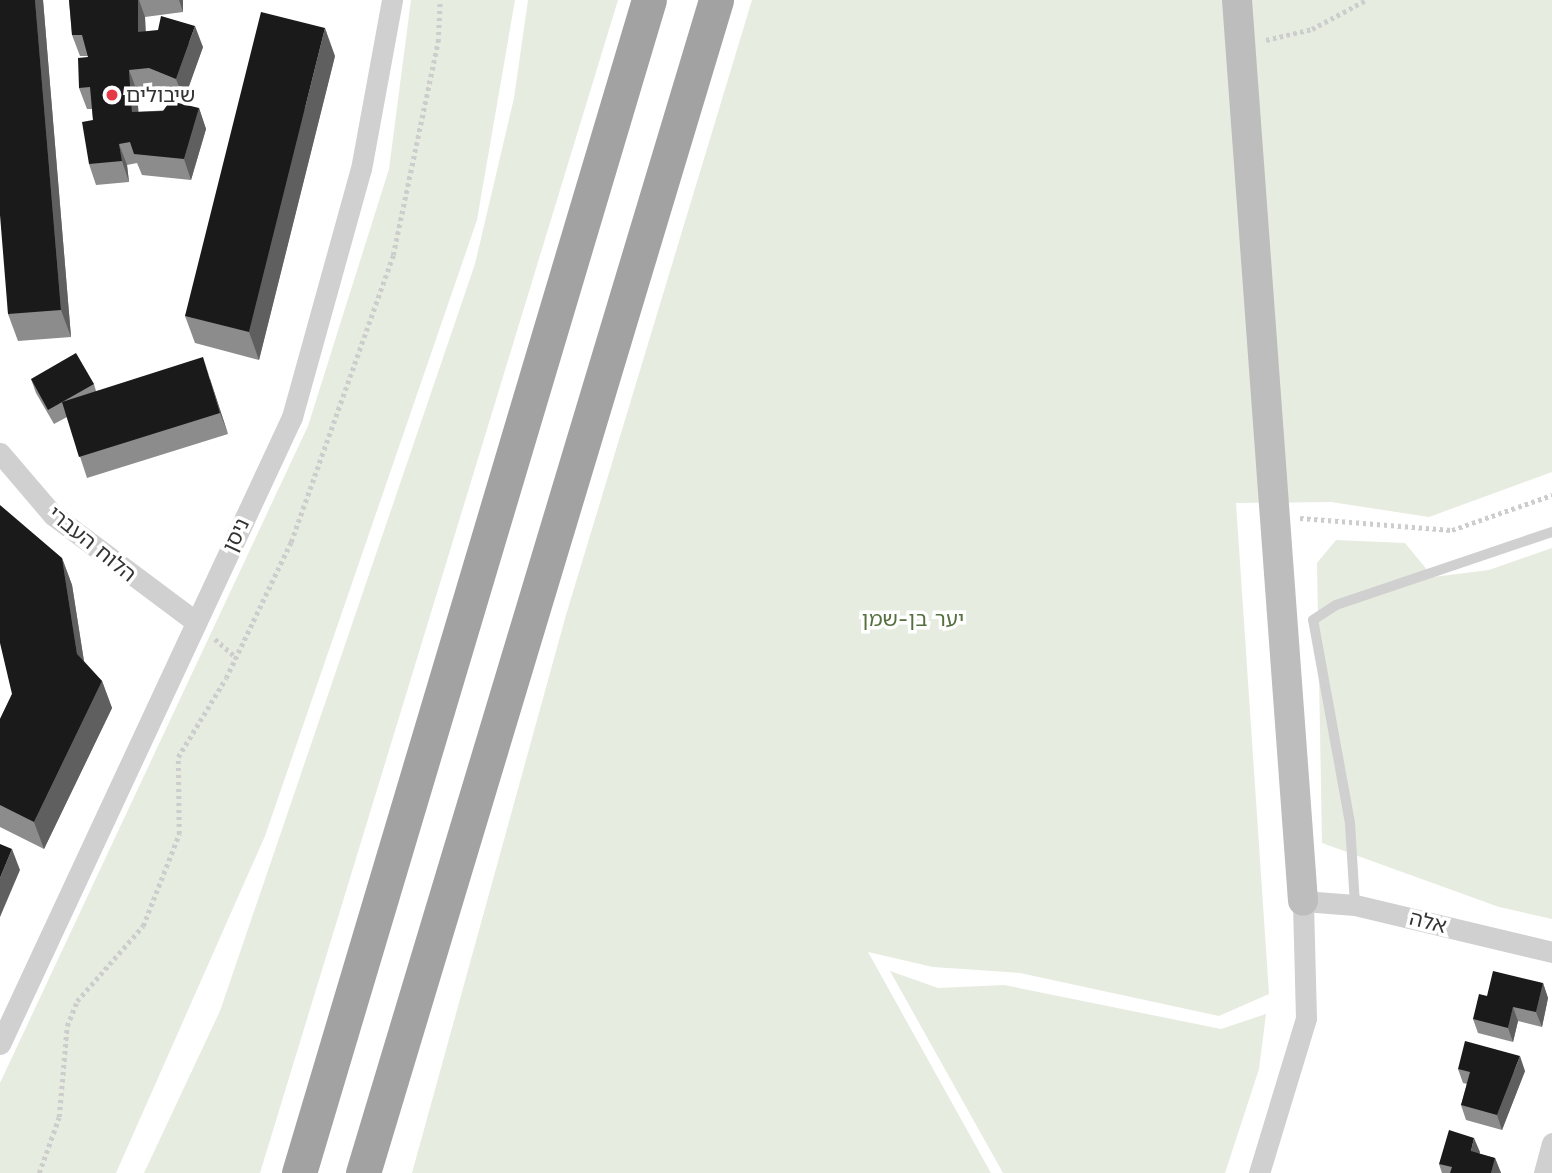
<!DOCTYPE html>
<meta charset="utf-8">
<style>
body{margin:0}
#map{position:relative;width:1552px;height:1173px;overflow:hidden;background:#fff;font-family:"Work Sans","Noto Sans Hebrew",sans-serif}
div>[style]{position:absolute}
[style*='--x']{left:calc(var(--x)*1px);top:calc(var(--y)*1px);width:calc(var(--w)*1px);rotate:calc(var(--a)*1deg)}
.green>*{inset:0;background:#e6ecdf}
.path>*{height:4.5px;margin-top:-2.25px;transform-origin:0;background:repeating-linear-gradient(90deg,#cdcdcd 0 3.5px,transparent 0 7px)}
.service>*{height:10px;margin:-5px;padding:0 5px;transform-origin:5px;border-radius:5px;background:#d0d0d0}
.minor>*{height:21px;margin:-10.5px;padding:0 10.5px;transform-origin:10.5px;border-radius:10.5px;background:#d0d0d0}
.secondary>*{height:30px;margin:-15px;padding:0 15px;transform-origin:15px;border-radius:15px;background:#bdbdbd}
.trunk>*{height:35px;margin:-17.5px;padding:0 17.5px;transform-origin:17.5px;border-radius:17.5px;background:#a2a2a2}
.wall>*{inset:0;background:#8c8c8c}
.shaded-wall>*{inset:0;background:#5f5f5f}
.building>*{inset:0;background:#1a1a1a}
.dots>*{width:19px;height:19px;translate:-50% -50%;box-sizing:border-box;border:4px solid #fff;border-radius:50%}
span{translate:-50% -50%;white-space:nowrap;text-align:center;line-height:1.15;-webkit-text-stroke:7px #fff;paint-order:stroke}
.poi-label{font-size:21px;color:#333}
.left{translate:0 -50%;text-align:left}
.street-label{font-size:21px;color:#333}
.park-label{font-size:21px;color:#56703f}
</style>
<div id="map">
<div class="green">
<i style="clip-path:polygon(411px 0,515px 0,477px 220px,265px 836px,116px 1173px,0 1173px,0 1083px,308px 426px,389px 169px)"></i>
<i style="clip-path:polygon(528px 0,618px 0,260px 1173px,144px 1173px,220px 1011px,475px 264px,514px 98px)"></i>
<i style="clip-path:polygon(752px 0,1552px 0,1552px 472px,1429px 517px,1331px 502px,1236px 503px,1269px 994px,1219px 1016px,1020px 973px,933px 967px,868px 952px,991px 1173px,412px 1173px,566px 615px)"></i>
<i style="clip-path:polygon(1336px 540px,1405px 543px,1433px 577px,1489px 570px,1552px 548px,1552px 919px,1499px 907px,1322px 843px,1317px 563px)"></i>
<i style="clip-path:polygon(890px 971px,938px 988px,1004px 985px,1221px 1029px,1266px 1014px,1259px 1069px,1225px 1173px,1003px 1173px)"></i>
</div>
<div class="path">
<i style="--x:1266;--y:40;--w:47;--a:-13.4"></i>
<i style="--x:1312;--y:29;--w:61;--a:-28.2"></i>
<i style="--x:1300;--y:518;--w:152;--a:4.5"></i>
<i style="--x:1452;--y:530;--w:106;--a:-19.3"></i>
<i style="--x:215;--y:639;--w:28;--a:41"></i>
<i style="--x:39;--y:1173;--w:59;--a:-70.3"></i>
<i style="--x:59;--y:1117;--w:91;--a:-85"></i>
<i style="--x:67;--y:1026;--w:27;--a:-68"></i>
<i style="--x:77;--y:1001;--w:100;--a:-48.7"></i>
<i style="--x:143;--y:926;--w:99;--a:-68.6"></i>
<i style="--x:179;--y:834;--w:77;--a:-90.7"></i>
<i style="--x:178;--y:757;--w:92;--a:-58.7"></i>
<i style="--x:226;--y:678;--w:151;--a:-64.5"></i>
<i style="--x:291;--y:542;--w:305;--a:-70.4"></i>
<i style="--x:393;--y:255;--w:218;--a:-78.1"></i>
<i style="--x:438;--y:42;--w:42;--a:-87.3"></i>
</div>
<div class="service">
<i style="--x:1355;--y:905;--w:82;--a:-93.5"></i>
<i style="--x:1350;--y:823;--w:206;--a:-100.3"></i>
<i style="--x:1313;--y:620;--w:27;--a:-33"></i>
<i style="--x:1336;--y:605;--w:228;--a:-18.7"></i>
</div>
<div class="minor">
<i style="--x:0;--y:453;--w:82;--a:49.5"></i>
<i style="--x:53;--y:515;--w:179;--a:36.8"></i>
<i style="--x:0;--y:1044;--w:692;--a:-65.03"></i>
<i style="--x:292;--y:417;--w:257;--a:-74.5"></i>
<i style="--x:361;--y:169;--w:172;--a:-79.6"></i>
<i style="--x:1259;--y:1173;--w:162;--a:-73.1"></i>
<i style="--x:1306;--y:1018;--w:117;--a:-91.5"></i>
<i style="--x:1303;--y:901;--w:52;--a:4.4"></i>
<i style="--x:1355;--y:905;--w:203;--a:13.4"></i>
<i style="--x:1544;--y:1173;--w:31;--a:-75"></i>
</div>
<div class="secondary">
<i style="--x:1237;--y:0;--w:903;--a:85.81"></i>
</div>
<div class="trunk">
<i style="--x:299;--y:1173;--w:1224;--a:-73.39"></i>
<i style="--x:363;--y:1173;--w:1225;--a:-73.25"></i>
</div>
<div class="wall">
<i style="clip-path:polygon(0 0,43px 0,71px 337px,18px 341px,8px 314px)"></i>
<i style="clip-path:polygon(69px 0,183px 0,183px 12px,145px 17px,146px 32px,203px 47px,184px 100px,157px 89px,137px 91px,138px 112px,199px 108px,206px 129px,191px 180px,142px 175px,137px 163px,127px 165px,129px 182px,96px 185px,89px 164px,93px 120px,92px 109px,87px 109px,79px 88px,88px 56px,80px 56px,72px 35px)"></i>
<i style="clip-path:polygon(335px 56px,259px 360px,195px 343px,185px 316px)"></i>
<i style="clip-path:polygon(31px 379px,94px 384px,96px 391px,210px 379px,228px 434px,87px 478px,67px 417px,54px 424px,36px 393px)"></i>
<i style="clip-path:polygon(62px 558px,72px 585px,84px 661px,102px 681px,112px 708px,44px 849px,0 827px,0 719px,12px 694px)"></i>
<i style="clip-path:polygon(1543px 983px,1548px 998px,1542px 1027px,1518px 1021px,1513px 1042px,1478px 1033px,1473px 1019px,1487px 996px)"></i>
<i style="clip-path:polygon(1458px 1069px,1525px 1071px,1502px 1130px,1466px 1120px,1461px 1105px,1467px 1084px,1463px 1083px)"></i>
<i style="clip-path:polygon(1480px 1152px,1479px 1154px,1495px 1158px,1501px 1173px,1442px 1173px,1439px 1164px)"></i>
</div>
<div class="shaded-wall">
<i style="clip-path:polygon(35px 0,43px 0,71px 337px,61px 310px)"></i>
<i style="clip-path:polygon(138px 0,139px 0,145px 17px,146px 54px,138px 32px)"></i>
<i style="clip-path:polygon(179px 0,183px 0,183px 12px)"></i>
<i style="clip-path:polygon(195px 26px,203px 47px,184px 100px,176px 79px)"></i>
<i style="clip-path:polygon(325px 28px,335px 56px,259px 360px,249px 332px)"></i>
<i style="clip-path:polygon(129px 70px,137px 91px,140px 133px,132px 112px)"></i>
<i style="clip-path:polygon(199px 108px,206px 129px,191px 180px,184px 159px)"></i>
<i style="clip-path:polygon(119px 144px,127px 165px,129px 182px,122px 161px)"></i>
<i style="clip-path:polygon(203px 357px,210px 379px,228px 434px,220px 413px)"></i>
<i style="clip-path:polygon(62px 558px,72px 585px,87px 681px,77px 654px)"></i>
<i style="clip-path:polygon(102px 681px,112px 708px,44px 849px,34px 822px)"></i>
<i style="clip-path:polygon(12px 849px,20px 870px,0 917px,0 878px)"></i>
<i style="clip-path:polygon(1543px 983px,1548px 998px,1542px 1027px,1536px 1012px)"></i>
<i style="clip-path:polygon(1513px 1007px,1518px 1021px,1513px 1042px,1508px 1028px)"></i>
<i style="clip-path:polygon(1520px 1056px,1525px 1071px,1502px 1130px,1497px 1115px)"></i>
<i style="clip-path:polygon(1474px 1138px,1480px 1152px,1476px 1165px,1471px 1151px)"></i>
<i style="clip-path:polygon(1495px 1158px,1501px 1173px,1491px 1173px)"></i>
</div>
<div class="building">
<i style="clip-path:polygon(0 0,35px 0,61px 310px,8px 314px,0 215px)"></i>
<i style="clip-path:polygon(69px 0,138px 0,138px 32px,158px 30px,161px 16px,195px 26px,176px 79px,149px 68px,129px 70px,132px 112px,163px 111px,170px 101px,199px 108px,184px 159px,134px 154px,130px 142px,119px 144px,122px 161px,89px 164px,82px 122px,93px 120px,90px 87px,79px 88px,78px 58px,88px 57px,82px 35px,72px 35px)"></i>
<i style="clip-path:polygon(261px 12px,325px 28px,249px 332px,185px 316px)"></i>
<i style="clip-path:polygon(76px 353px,94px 384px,48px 410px,31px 379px)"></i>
<i style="clip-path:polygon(203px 357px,220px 413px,79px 457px,62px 402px)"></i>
<i style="clip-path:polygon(0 505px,62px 558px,77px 654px,102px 681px,34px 822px,0 805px,0 719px,12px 694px,0 643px)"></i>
<i style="clip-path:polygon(0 844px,12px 849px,0 878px)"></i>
<i style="clip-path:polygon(1493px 971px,1543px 983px,1536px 1012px,1513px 1007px,1508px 1028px,1473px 1019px,1479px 994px,1487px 996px)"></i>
<i style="clip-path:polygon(1465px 1041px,1520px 1056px,1497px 1115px,1461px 1105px,1470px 1072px,1458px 1069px)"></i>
<i style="clip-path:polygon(1449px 1130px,1474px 1138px,1471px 1151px,1495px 1158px,1491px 1173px,1450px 1173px,1452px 1167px,1439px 1164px)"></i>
</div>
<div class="dots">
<i style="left:112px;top:95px;background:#e63946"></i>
</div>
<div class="poi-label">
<span class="left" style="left:126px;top:95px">שיבולים</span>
</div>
<div class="street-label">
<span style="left:236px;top:535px;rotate:-65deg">ניסן</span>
<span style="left:92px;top:544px;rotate:39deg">הלוח העברי</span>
<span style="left:1428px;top:922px;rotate:14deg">אלה</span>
</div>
<div class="park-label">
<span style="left:913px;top:619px">יער בן-שמן</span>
</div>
</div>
